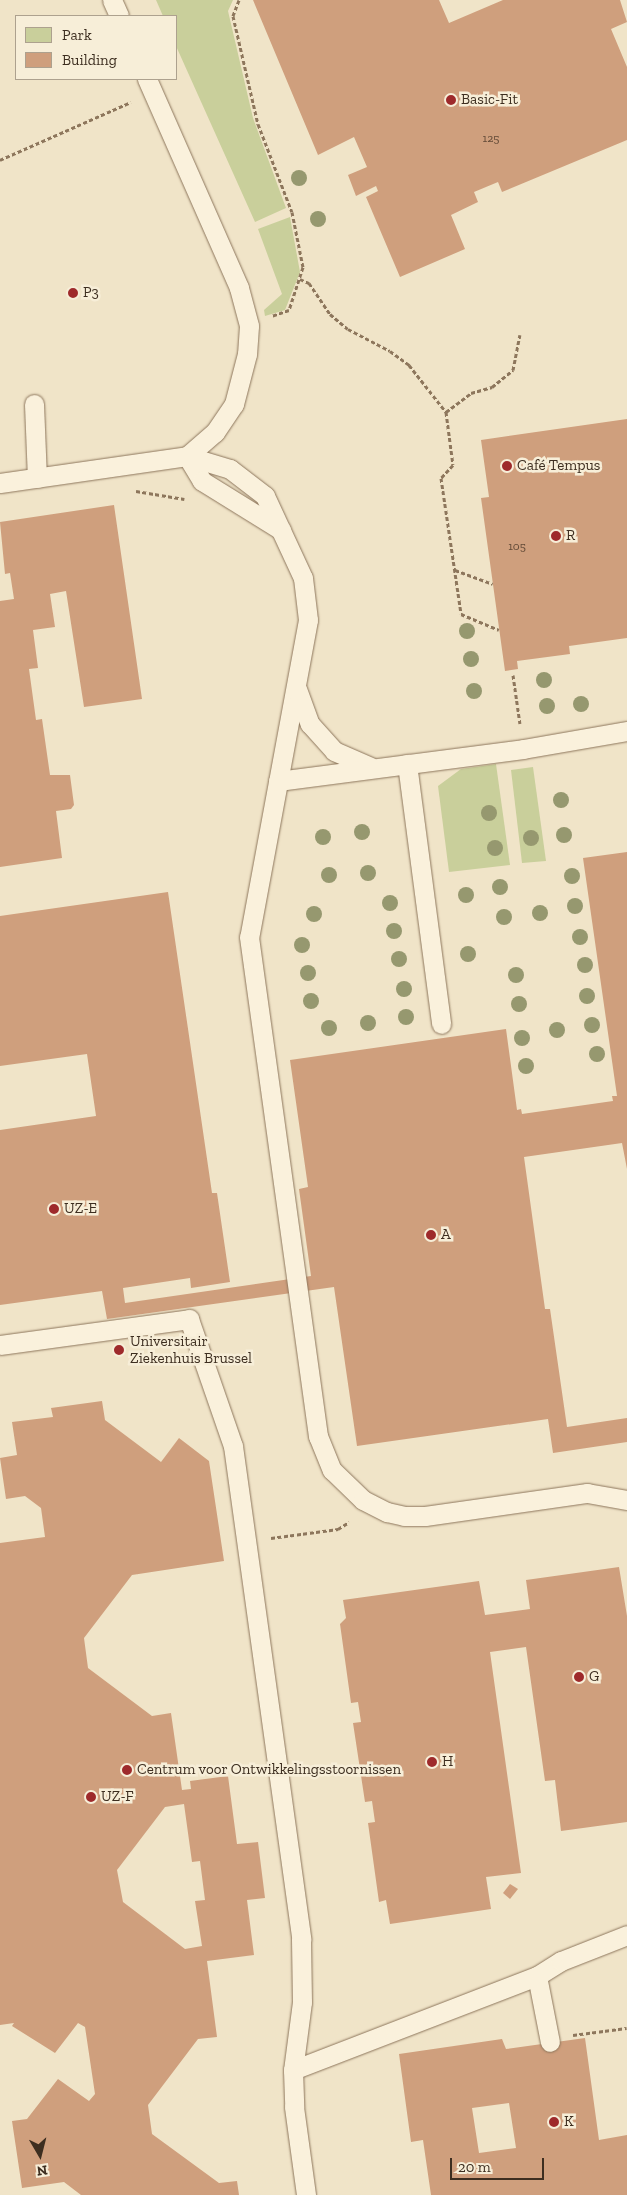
<!DOCTYPE html>
<meta charset="utf-8">
<style>
body{margin:0}
#map{position:relative;width:627px;height:2195px;overflow:hidden;background:#f0e4c8;font-family:"Zilla Slab",serif}
div>[style]{position:absolute}
[style*='--x']{left:calc(var(--x)*1px);top:calc(var(--y)*1px);width:calc(var(--w)*1px);rotate:calc(var(--a)*1deg)}
.green>*{inset:0;background:#c9cf9b}
.building>*{inset:0;background:#cf9f7d}
.path>*{height:3px;margin-top:-1.5px;transform-origin:0;background:repeating-linear-gradient(90deg,#8d765c 0 4px,transparent 0 6.5px)}
.roads{filter:drop-shadow(0 0 1px #8d765c) drop-shadow(0 0 1px #8d765c)}
.lane>*{height:19px;margin:-9.5px;padding:0 9.5px;transform-origin:9.5px;border-radius:9.5px;background:#faf1dc}
.trees>*{width:16px;height:16px;margin:-8px;border-radius:50%;background:#96986f}
.dots>*{width:14px;height:14px;translate:-50% -50%;box-sizing:border-box;border:2px solid #f7eed8;border-radius:50%}
span{translate:-50% -50%;white-space:nowrap;text-align:center;line-height:1.15;-webkit-text-stroke:5px #f7eed8;paint-order:stroke}
.number-label{font-size:12px;color:#624a37}
.number-label span{-webkit-text-stroke-width:0}
.poi-label{font-size:15px;color:#3d2e20}
.left{translate:0 -50%;text-align:left}
.legend{position:absolute;left:15px;top:15px;width:162px;height:65px;box-sizing:border-box;background:#f7eed8;border:1px solid #ada18e;margin:0;padding:6px 9px;list-style:none;font-size:15px;color:#3d2e20}
.legend li{display:flex;align-items:center;gap:10px;height:25px}
.legend b{width:25px;border:1px solid #ada18e}
.north{position:absolute;left:15px;top:2130px;width:50px;height:50px;-webkit-text-stroke:4px #f7eed8;paint-order:stroke;rotate:172deg;font-size:14px;font-weight:700;line-height:20px;text-align:center;color:#3d2e20}
.north::after{content:'';display:block;margin:auto;width:18px;height:22px;background:#3d2e20;clip-path:polygon(50% 0,100% 100%,50% 72%,0 100%)}
.scale{position:absolute;left:450px;top:2158px;width:94px;height:22px;box-sizing:border-box;border:2px solid #3d2e20;border-top:0;padding-left:6px;font-size:15px;line-height:18px;white-space:nowrap;color:#3d2e20;-webkit-text-stroke:4px #f7eed8;paint-order:stroke}
</style>
<div id="map">
<div class="green">
<i style="clip-path:polygon(156px 0,233px 0,228px 11px,253px 118px,286px 208px,255px 222px,176px 46px,176px 16px,163px 16px)"></i>
<i style="clip-path:polygon(290px 217px,300px 272px,285px 310px,265px 316px,264px 310px,282px 294px,258px 229px)"></i>
<i style="clip-path:polygon(496px 764px,510px 865px,449px 872px,438px 786px,461px 769px)"></i>
<i style="clip-path:polygon(533px 767px,546px 861px,522px 863px,511px 770px)"></i>
</div>
<div class="building">
<i style="clip-path:polygon(253px 0,439px 0,449px 23px,503px 0,620px 0,627px 22px,611px 29px,627px 67px,627px 140px,502px 192px,498px 182px,474px 192px,478px 202px,451px 215px,465px 249px,400px 277px,366px 197px,378px 191px,376px 186px,356px 196px,348px 175px,367px 167px,354px 137px,318px 155px)"></i>
<i style="clip-path:polygon(627px 419px,627px 638px,569px 646px,570px 654px,517px 661px,518px 669px,505px 671px,481px 498px,489px 497px,481px 440px)"></i>
<i style="clip-path:polygon(114px 505px,142px 699px,84px 707px,66px 591px,50px 594px,55px 627px,33px 630px,38px 668px,29px 669px,36px 720px,42px 719px,50px 775px,70px 775px,74px 805px,71px 809px,56px 811px,62px 858px,0 867px,0 601px,14px 599px,10px 573px,5px 574px,0 522px)"></i>
<i style="clip-path:polygon(627px 852px,627px 1169px,622px 1143px,524px 1157px,545px 1309px,550px 1309px,567px 1427px,627px 1418px,627px 1442px,553px 1453px,548px 1419px,357px 1446px,334px 1287px,107px 1319px,102px 1291px,0 1305px,0 1130px,96px 1116px,87px 1054px,0 1066px,0 916px,168px 892px,212px 1193px,217px 1193px,230px 1282px,191px 1288px,190px 1278px,123px 1288px,125px 1303px,311px 1276px,299px 1189px,308px 1187px,290px 1060px,506px 1029px,517px 1110px,521px 1109px,522px 1114px,613px 1101px,612px 1096px,617px 1096px,583px 858px)"></i>
<i style="clip-path:polygon(evenodd,102px 1401px,105px 1420px,161px 1462px,179px 1438px,209px 1461px,224px 1561px,132px 1575px,84px 1638px,88px 1668px,152px 1716px,171px 1713px,182px 1790px,191px 1789px,190px 1781px,228px 1776px,237px 1844px,258px 1842px,265px 1898px,247px 1900px,254px 1955px,207px 1961px,217px 2037px,198px 2039px,148px 2105px,152px 2134px,219px 2183px,237px 2181px,239px 2195px,81px 2195px,64px 2182px,22px 2188px,12px 2121px,27px 2119px,58px 2079px,89px 2101px,95px 2094px,85px 2027px,78px 2023px,55px 2053px,12px 2026px,14px 2023px,0 2025px,0 1543px,45px 1537px,41px 1508px,25px 1496px,6px 1499px,0 1458px,17px 1455px,12px 1422px,53px 1417px,51px 1408px,102px 1401px,184px 1804px,192px 1862px,200px 1861px,205px 1900px,195px 1901px,202px 1946px,185px 1949px,123px 1902px,117px 1870px,165px 1807px,184px 1804px)"></i>
<i style="clip-path:polygon(619px 1567px,627px 1616px,627px 1822px,561px 1831px,555px 1780px,545px 1781px,526px 1647px,490px 1652px,521px 1873px,486px 1877px,491px 1909px,390px 1924px,386px 1900px,379px 1902px,368px 1823px,375px 1822px,372px 1801px,365px 1802px,353px 1723px,361px 1722px,358px 1702px,351px 1703px,340px 1624px,346px 1618px,343px 1600px,479px 1581px,485px 1615px,530px 1609px,526px 1580px)"></i>
<i style="clip-path:polygon(510px 1884px,518px 1889px,510px 1899px,503px 1893px)"></i>
<i style="clip-path:polygon(evenodd,585px 2038px,599px 2140px,627px 2135px,627px 2195px,431px 2195px,423px 2140px,411px 2142px,399px 2054px,502px 2039px,506px 2049px,585px 2038px,509px 2103px,516px 2148px,479px 2153px,472px 2108px,509px 2103px)"></i>
</div>
<div class="path">
<i style="--x:239;--y:0;--w:17;--a:111"></i>
<i style="--x:233;--y:16;--w:111;--a:77"></i>
<i style="--x:258;--y:124;--w:94;--a:68.9"></i>
<i style="--x:292;--y:212;--w:56;--a:78.7"></i>
<i style="--x:303;--y:267;--w:45;--a:108"></i>
<i style="--x:289;--y:310;--w:18;--a:161"></i>
<i style="--x:0;--y:160;--w:143;--a:-23.9"></i>
<i style="--x:300;--y:279;--w:10;--a:24"></i>
<i style="--x:309;--y:283;--w:37;--a:56"></i>
<i style="--x:330;--y:314;--w:23;--a:40"></i>
<i style="--x:348;--y:329;--w:47;--a:27.6"></i>
<i style="--x:390;--y:351;--w:24;--a:36"></i>
<i style="--x:409;--y:365;--w:60;--a:51.8"></i>
<i style="--x:446;--y:412;--w:31;--a:-37"></i>
<i style="--x:471;--y:393;--w:22;--a:-16"></i>
<i style="--x:492;--y:387;--w:27;--a:-39"></i>
<i style="--x:513;--y:370;--w:36;--a:-79"></i>
<i style="--x:446;--y:412;--w:53;--a:82.5"></i>
<i style="--x:453;--y:465;--w:18;--a:133"></i>
<i style="--x:441;--y:478;--w:137;--a:81.6"></i>
<i style="--x:461;--y:614;--w:41;--a:22.8"></i>
<i style="--x:136;--y:491;--w:49;--a:9.5"></i>
<i style="--x:455;--y:570;--w:40;--a:20.2"></i>
<i style="--x:513;--y:675;--w:49;--a:81.9"></i>
<i style="--x:271;--y:1538;--w:68;--a:-7.7"></i>
<i style="--x:338;--y:1529;--w:13;--a:-32"></i>
<i style="--x:573;--y:2035;--w:54;--a:-7.4"></i>
</div>
<div class="roads">
<div class="lane">
<i style="--x:112;--y:0;--w:17;--a:66"></i>
<i style="--x:147;--y:79;--w:228;--a:66.2"></i>
<i style="--x:239;--y:288;--w:39;--a:75"></i>
<i style="--x:249;--y:326;--w:28;--a:94"></i>
<i style="--x:247;--y:354;--w:52;--a:104.6"></i>
<i style="--x:234;--y:404;--w:34;--a:124"></i>
<i style="--x:215;--y:432;--w:37;--a:139"></i>
<i style="--x:34;--y:404;--w:74;--a:87.7"></i>
<i style="--x:187;--y:456;--w:29;--a:59"></i>
<i style="--x:202;--y:481;--w:93;--a:31.8"></i>
<i style="--x:0;--y:483;--w:189;--a:-8.2"></i>
<i style="--x:187;--y:456;--w:45;--a:16.8"></i>
<i style="--x:230;--y:469;--w:44;--a:37.6"></i>
<i style="--x:265;--y:496;--w:90;--a:65.1"></i>
<i style="--x:303;--y:578;--w:42;--a:83.2"></i>
<i style="--x:308;--y:620;--w:322;--a:100.5"></i>
<i style="--x:249;--y:937;--w:504;--a:82.13"></i>
<i style="--x:318;--y:1436;--w:37;--a:68"></i>
<i style="--x:332;--y:1470;--w:43;--a:44.1"></i>
<i style="--x:363;--y:1500;--w:27;--a:27"></i>
<i style="--x:387;--y:1512;--w:17;--a:13"></i>
<i style="--x:404;--y:1516;--w:21;--a:0"></i>
<i style="--x:425;--y:1516;--w:164;--a:-8.1"></i>
<i style="--x:587;--y:1493;--w:41;--a:9.9"></i>
<i style="--x:297;--y:689;--w:37;--a:70"></i>
<i style="--x:310;--y:724;--w:36;--a:48"></i>
<i style="--x:334;--y:751;--w:40;--a:23.4"></i>
<i style="--x:407;--y:764;--w:262;--a:82.5"></i>
<i style="--x:278;--y:781;--w:247;--a:-7.4"></i>
<i style="--x:523;--y:749;--w:106;--a:-9.8"></i>
<i style="--x:0;--y:1345;--w:191;--a:-7.8"></i>
<i style="--x:189;--y:1319;--w:134;--a:70.9"></i>
<i style="--x:233;--y:1446;--w:498;--a:82.1"></i>
<i style="--x:301;--y:1939;--w:63;--a:89.1"></i>
<i style="--x:302;--y:2002;--w:69;--a:97.5"></i>
<i style="--x:293;--y:2070;--w:37;--a:88"></i>
<i style="--x:294;--y:2107;--w:89;--a:82.2"></i>
<i style="--x:537;--y:1976;--w:67;--a:78.9"></i>
<i style="--x:293;--y:2070;--w:261;--a:-21.1"></i>
<i style="--x:537;--y:1976;--w:28;--a:-32"></i>
<i style="--x:561;--y:1961;--w:71;--a:-21.5"></i>
</div>
</div>
<div class="trees">
<i style="left:299px;top:178px"></i>
<i style="left:318px;top:219px"></i>
<i style="left:467px;top:631px"></i>
<i style="left:471px;top:659px"></i>
<i style="left:544px;top:680px"></i>
<i style="left:474px;top:691px"></i>
<i style="left:581px;top:704px"></i>
<i style="left:547px;top:706px"></i>
<i style="left:561px;top:800px"></i>
<i style="left:489px;top:813px"></i>
<i style="left:362px;top:832px"></i>
<i style="left:564px;top:835px"></i>
<i style="left:323px;top:837px"></i>
<i style="left:531px;top:838px"></i>
<i style="left:495px;top:848px"></i>
<i style="left:368px;top:873px"></i>
<i style="left:329px;top:875px"></i>
<i style="left:572px;top:876px"></i>
<i style="left:500px;top:887px"></i>
<i style="left:466px;top:895px"></i>
<i style="left:390px;top:903px"></i>
<i style="left:575px;top:906px"></i>
<i style="left:540px;top:913px"></i>
<i style="left:314px;top:914px"></i>
<i style="left:504px;top:917px"></i>
<i style="left:394px;top:931px"></i>
<i style="left:580px;top:937px"></i>
<i style="left:302px;top:945px"></i>
<i style="left:468px;top:954px"></i>
<i style="left:399px;top:959px"></i>
<i style="left:585px;top:965px"></i>
<i style="left:308px;top:973px"></i>
<i style="left:516px;top:975px"></i>
<i style="left:404px;top:989px"></i>
<i style="left:587px;top:996px"></i>
<i style="left:311px;top:1001px"></i>
<i style="left:519px;top:1004px"></i>
<i style="left:406px;top:1017px"></i>
<i style="left:368px;top:1023px"></i>
<i style="left:592px;top:1025px"></i>
<i style="left:329px;top:1028px"></i>
<i style="left:557px;top:1030px"></i>
<i style="left:522px;top:1038px"></i>
<i style="left:597px;top:1054px"></i>
<i style="left:526px;top:1066px"></i>
</div>
<div class="dots">
<i style="left:451px;top:100px;background:#9e2a2b"></i>
<i style="left:73px;top:293px;background:#9e2a2b"></i>
<i style="left:507px;top:466px;background:#9e2a2b"></i>
<i style="left:556px;top:536px;background:#9e2a2b"></i>
<i style="left:54px;top:1209px;background:#9e2a2b"></i>
<i style="left:431px;top:1235px;background:#9e2a2b"></i>
<i style="left:119px;top:1350px;background:#9e2a2b"></i>
<i style="left:579px;top:1677px;background:#9e2a2b"></i>
<i style="left:432px;top:1762px;background:#9e2a2b"></i>
<i style="left:127px;top:1770px;background:#9e2a2b"></i>
<i style="left:91px;top:1797px;background:#9e2a2b"></i>
<i style="left:554px;top:2122px;background:#9e2a2b"></i>
</div>
<div class="number-label">
<span style="left:491px;top:139px">125</span>
<span style="left:517px;top:547px">105</span>
</div>
<div class="poi-label">
<span class="left" style="left:461px;top:100px">Basic-Fit</span>
<span class="left" style="left:83px;top:293px">P3</span>
<span class="left" style="left:517px;top:466px">Café Tempus</span>
<span class="left" style="left:566px;top:536px">R</span>
<span class="left" style="left:64px;top:1209px">UZ-E</span>
<span class="left" style="left:441px;top:1235px">A</span>
<span class="left" style="left:130px;top:1350px">Universitair<br>Ziekenhuis Brussel</span>
<span class="left" style="left:589px;top:1677px">G</span>
<span class="left" style="left:442px;top:1762px">H</span>
<span class="left" style="left:137px;top:1770px">Centrum voor Ontwikkelingsstoornissen</span>
<span class="left" style="left:101px;top:1797px">UZ-F</span>
<span class="left" style="left:564px;top:2122px">K</span>
</div>
<ul class="legend">
<li><b style="height:14px;background:#c9cf9b"></b>Park</li>
<li><b style="height:14px;background:#cf9f7d"></b>Building</li>
</ul>
<div class="north">N</div>
<div class="scale">20 m</div>
</div>
